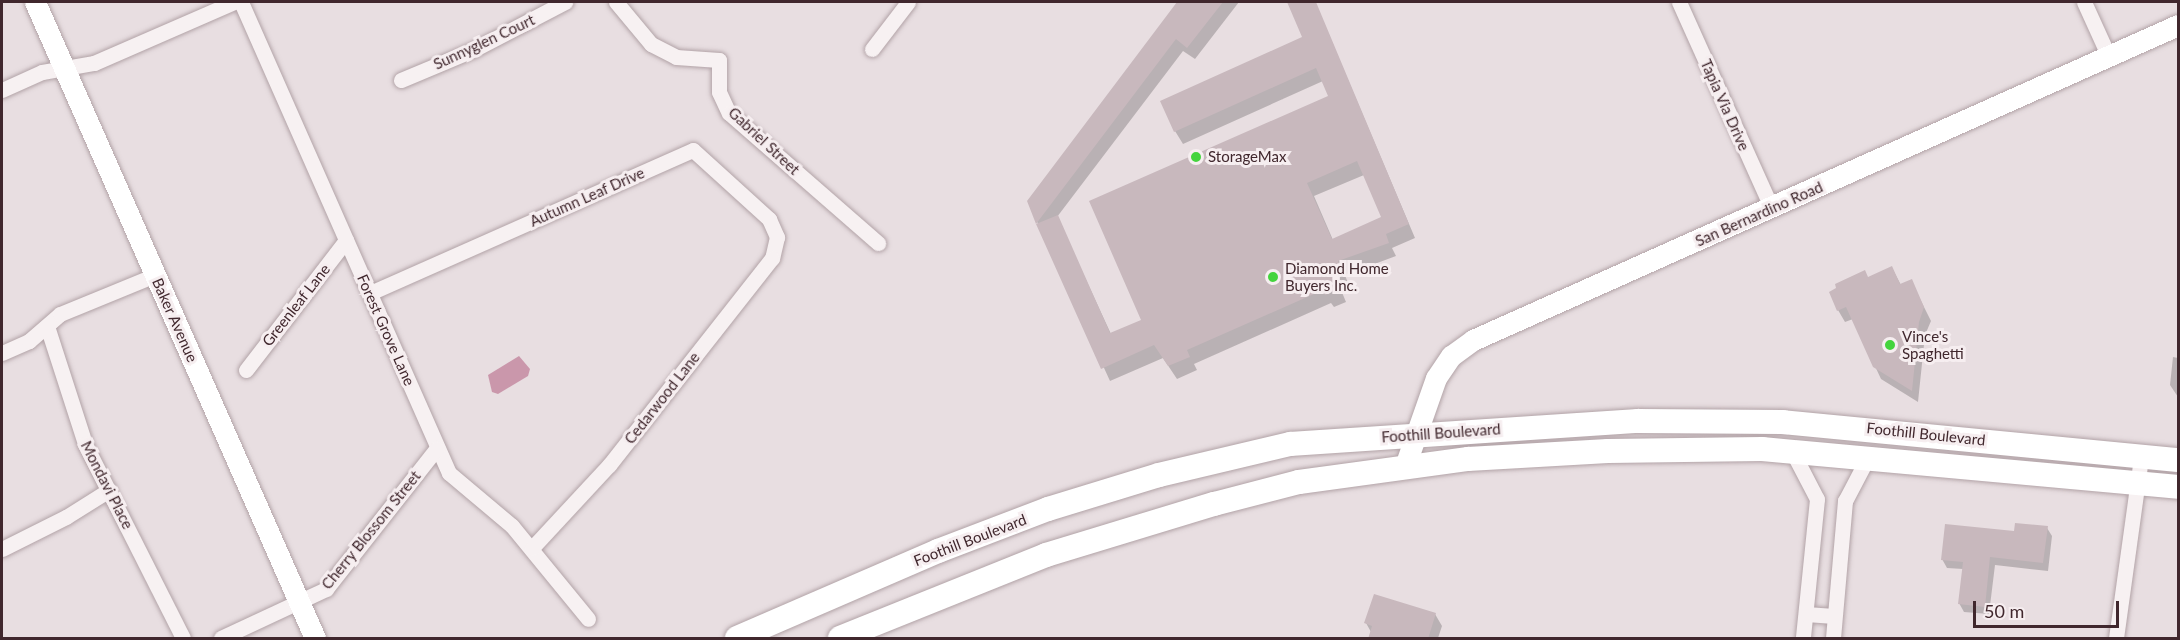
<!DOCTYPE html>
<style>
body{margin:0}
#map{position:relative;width:2180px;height:640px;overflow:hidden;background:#e8dee1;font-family:Lato,sans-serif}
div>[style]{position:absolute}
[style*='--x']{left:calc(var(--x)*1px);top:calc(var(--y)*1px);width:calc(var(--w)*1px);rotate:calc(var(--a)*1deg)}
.water>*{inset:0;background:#ca97ab}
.shadow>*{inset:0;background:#0003}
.building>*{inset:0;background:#c8b8bd}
.roads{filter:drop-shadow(0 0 2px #b2a3a7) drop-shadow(0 0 2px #b2a3a7)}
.street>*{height:15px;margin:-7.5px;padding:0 7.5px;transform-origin:7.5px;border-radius:7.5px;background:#f7f1f2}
.secondary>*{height:21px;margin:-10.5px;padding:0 10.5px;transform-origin:10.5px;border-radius:10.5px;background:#fff}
.primary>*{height:24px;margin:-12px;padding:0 12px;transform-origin:12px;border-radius:12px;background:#fff}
.dots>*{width:16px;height:16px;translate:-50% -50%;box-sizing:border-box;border:3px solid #f6eef0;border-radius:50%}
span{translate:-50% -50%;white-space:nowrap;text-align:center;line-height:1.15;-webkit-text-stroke:6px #f6eef0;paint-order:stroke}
.street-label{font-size:15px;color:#40272d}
.poi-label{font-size:15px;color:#40272d}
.left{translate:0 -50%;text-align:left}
.frame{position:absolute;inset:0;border:3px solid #40272d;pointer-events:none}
.scale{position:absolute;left:1973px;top:601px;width:146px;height:27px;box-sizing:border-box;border:3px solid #40272d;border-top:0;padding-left:8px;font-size:18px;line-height:21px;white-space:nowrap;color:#40272d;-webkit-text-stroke:4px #f6eef0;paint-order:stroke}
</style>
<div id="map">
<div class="water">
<i style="clip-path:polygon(519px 356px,530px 369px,528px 376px,498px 394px,492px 392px,488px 375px)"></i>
</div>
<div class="shadow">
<i style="clip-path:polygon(evenodd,1179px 2px,1239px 2px,1195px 59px,1183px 51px,1057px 217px,1111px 334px,1143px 320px,1330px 97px,1323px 81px,1183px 144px,1175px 131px,1304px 38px,1288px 2px,1315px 2px,1415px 238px,1392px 248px,1396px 256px,1345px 275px,1349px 286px,1341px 290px,1346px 302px,1334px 307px,1331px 303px,1194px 364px,1197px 370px,1177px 379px,1163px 358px,1110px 381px,1028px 202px,1179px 2px,1364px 175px,1383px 218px,1333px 240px,1314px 196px,1364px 175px)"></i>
<i style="clip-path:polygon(1892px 268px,1901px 285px,1911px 281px,1931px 321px,1925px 335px,1918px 402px,1881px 379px,1853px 319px,1845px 322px,1838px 310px,1868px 278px)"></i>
<i style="clip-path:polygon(2173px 357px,2178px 358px,2178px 397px,2170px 385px)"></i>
<i style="clip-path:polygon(2047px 528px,2052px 536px,2048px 571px,1995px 565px,1989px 614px,1964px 612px,1959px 603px,1963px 569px,1947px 568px,1942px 559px,2015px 533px)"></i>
<i style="clip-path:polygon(1435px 614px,1442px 626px,1438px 638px,1369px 638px,1371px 632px,1366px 623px)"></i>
</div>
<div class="building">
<i style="clip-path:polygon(1177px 2px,1223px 2px,1187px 48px,1176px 39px,1036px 224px,1027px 201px)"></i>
<i style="clip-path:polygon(evenodd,1287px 2px,1316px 2px,1409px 224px,1386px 234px,1389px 243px,1338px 261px,1343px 272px,1335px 276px,1340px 288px,1325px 295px,1323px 290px,1187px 350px,1190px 357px,1168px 366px,1154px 345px,1101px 369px,1036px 224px,1058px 215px,1110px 333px,1141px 320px,1089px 201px,1328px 96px,1316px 68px,1174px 132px,1160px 101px,1302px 37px,1287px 2px,1357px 161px,1381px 217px,1332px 239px,1307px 183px,1357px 161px)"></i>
<i style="clip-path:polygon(1892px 266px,1900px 284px,1912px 279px,1924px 307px,1919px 322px,1912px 391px,1873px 367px,1846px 307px,1837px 311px,1829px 292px,1836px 288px,1835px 284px,1865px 270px,1868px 277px)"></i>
<i style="clip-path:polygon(2015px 523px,2048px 526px,2043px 563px,1990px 557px,1985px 607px,1958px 604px,1963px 562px,1941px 560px,1945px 524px,2014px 531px)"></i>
<i style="clip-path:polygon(1374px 594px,1436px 613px,1428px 639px,1368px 639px,1372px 626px,1364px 623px)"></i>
</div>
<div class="roads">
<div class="street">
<i style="--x:241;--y:2;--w:515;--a:66.17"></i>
<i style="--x:449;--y:473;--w:82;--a:40.1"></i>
<i style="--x:512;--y:526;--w:120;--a:50.7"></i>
<i style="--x:616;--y:2;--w:55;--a:50.2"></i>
<i style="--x:651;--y:44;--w:28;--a:27"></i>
<i style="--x:676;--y:57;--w:43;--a:4"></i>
<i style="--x:719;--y:60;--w:32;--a:90"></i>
<i style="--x:719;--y:92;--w:23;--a:65"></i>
<i style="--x:729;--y:113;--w:198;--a:41.1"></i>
<i style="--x:1679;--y:2;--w:227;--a:65.8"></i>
<i style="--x:2084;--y:2;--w:60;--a:65.6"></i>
<i style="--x:872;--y:49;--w:59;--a:-52.5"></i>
<i style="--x:401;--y:80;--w:80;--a:-22.7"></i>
<i style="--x:475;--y:49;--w:102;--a:-27.6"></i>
<i style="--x:2;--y:90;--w:44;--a:-24.2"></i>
<i style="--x:42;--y:72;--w:53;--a:-9.8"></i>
<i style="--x:94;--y:63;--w:153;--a:-23.5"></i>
<i style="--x:370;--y:293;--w:353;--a:-23.9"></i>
<i style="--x:693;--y:150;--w:103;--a:42.2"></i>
<i style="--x:769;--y:219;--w:20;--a:66"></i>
<i style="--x:777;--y:237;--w:22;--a:103"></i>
<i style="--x:772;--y:258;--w:263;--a:128.2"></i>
<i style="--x:609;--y:465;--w:113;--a:132.9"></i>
<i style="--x:47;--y:326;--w:124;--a:72.1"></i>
<i style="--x:85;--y:444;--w:217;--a:63.2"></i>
<i style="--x:2;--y:353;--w:30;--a:-24"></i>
<i style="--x:29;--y:341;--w:41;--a:-41.1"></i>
<i style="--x:60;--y:314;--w:103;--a:-22.3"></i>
<i style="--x:246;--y:370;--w:164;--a:-52.4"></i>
<i style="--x:1792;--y:451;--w:54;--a:62.5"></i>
<i style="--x:1817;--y:499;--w:140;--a:95.8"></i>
<i style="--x:2;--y:549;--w:72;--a:-26.6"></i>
<i style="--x:66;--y:517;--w:51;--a:-32.1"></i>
<i style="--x:1806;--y:614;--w:28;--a:4"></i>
<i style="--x:221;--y:638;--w:116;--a:-25"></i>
<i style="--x:326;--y:589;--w:179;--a:-51.8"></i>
<i style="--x:1833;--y:638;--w:138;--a:-85"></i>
<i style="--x:1845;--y:501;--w:50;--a:-62.4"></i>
<i style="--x:2116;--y:638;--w:183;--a:-82.1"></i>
</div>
<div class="secondary">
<i style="--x:35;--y:2;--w:695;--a:66.24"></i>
<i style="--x:1405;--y:466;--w:93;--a:-70.6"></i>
<i style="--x:1436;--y:378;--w:27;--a:-56"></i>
<i style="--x:1451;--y:356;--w:27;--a:-36"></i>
<i style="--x:1473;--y:340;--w:772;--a:-24.08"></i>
</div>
<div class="primary">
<i style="--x:737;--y:638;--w:219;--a:-23.4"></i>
<i style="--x:938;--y:551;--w:118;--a:-20.9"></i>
<i style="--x:1048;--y:509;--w:116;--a:-17"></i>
<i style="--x:1159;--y:475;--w:135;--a:-13.3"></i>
<i style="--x:1290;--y:444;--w:349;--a:-3.8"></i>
<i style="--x:1638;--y:421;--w:144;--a:0.4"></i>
<i style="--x:1782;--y:422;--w:398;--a:5.5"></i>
<i style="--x:840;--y:638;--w:222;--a:-21.9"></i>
<i style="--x:1046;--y:555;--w:176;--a:-16.9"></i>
<i style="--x:1214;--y:504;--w:88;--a:-14.5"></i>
<i style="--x:1299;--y:482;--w:171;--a:-7.8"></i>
<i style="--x:1468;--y:459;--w:140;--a:-3.3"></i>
<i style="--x:1608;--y:451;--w:154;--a:-0.7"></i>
<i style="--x:1762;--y:449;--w:418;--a:5.2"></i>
</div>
</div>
<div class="dots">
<i style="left:1196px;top:157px;background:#44d43d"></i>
<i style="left:1273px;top:277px;background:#44d43d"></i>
<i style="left:1890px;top:345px;background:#44d43d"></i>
</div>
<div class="street-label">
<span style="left:484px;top:42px;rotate:-25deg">Sunnyglen Court</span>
<span style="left:1725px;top:105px;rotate:66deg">Tapia Via Drive</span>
<span style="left:764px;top:141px;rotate:43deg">Gabriel Street</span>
<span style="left:587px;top:197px;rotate:-24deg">Autumn Leaf Drive</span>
<span style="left:1759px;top:214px;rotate:-24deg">San Bernardino Road</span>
<span style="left:296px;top:305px;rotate:-52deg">Greenleaf Lane</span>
<span style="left:175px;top:320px;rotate:66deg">Baker Avenue</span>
<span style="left:386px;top:330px;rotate:66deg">Forest Grove Lane</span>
<span style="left:662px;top:398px;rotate:-52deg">Cedarwood Lane</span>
<span style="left:1441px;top:433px;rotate:-4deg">Foothill Boulevard</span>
<span style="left:1926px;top:434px;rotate:6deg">Foothill Boulevard</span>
<span style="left:107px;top:485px;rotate:63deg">Mondavi Place</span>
<span style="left:371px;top:530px;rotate:-51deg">Cherry Blossom Street</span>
<span style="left:970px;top:540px;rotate:-21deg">Foothill Boulevard</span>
</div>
<div class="poi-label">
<span class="left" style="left:1208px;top:157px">StorageMax</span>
<span class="left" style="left:1285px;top:277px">Diamond Home<br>Buyers Inc.</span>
<span class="left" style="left:1902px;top:345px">Vince's<br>Spaghetti</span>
</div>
<div class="frame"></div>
<div class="scale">50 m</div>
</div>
